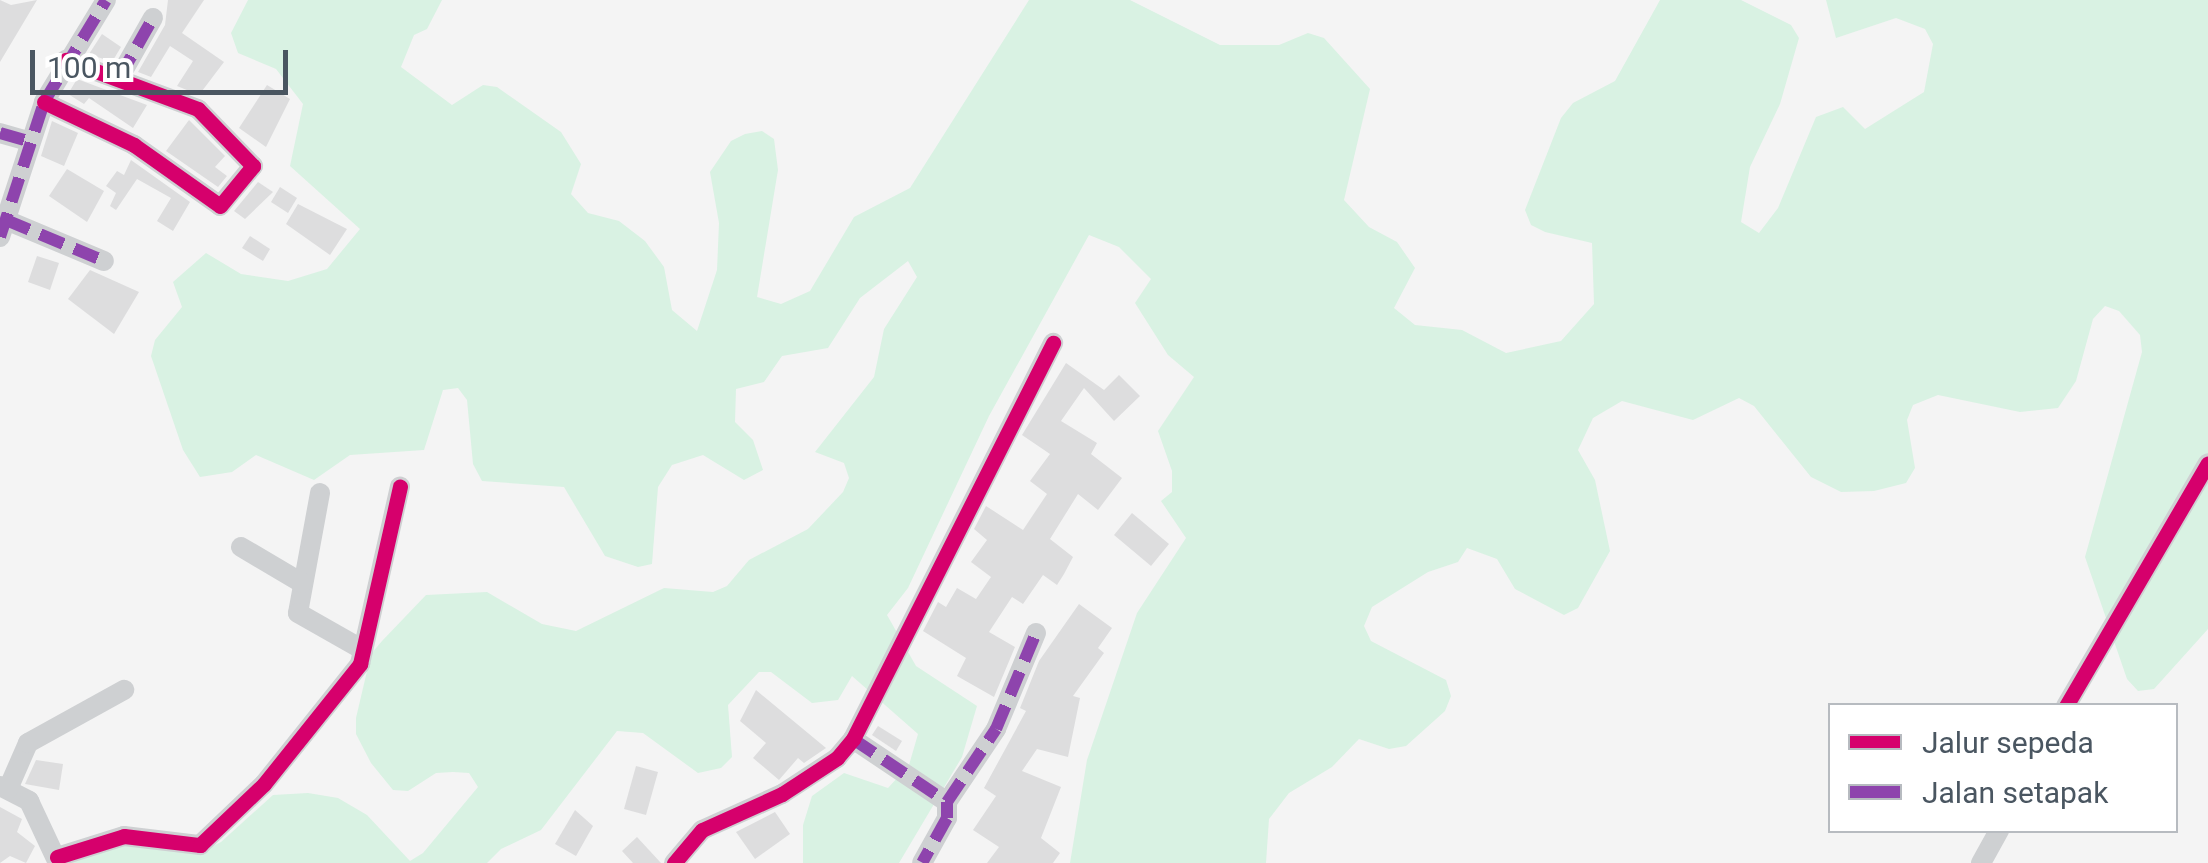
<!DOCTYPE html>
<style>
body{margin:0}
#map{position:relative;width:2208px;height:863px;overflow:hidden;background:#f4f4f4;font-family:Roboto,sans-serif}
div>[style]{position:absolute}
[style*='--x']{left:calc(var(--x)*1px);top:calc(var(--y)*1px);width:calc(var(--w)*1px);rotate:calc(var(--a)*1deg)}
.green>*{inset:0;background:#d9f2e3}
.building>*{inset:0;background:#ddddde}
.minor>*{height:20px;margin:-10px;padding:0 10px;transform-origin:10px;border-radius:10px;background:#ced0d2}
.quiet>*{height:12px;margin-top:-6px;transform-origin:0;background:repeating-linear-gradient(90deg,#8e44ad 0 25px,transparent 0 37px)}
.cycleway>*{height:15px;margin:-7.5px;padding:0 7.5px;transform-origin:7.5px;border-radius:7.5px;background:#d6006c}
span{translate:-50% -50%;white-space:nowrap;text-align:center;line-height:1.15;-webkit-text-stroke:8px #fff;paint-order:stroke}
.legend{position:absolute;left:1828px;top:703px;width:350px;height:130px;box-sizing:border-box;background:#fff;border:2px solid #b7bbc0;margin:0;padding:12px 18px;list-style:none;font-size:30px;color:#4a5661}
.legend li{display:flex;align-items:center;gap:20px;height:50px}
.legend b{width:50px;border:2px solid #b7bbc0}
.scale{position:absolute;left:30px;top:50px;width:258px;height:45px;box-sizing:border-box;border:5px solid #4a5661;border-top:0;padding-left:12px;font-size:30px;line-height:35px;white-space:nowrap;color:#4a5661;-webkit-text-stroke:8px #fff;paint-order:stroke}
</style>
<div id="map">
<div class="green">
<i style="clip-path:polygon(248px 0,442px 0,427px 29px,414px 35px,401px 67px,452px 105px,483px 85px,497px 87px,561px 132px,581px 164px,571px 194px,588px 213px,619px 221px,645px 241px,664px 267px,672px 310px,697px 331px,717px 270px,719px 223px,710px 172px,731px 141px,745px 134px,762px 131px,774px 139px,778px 170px,757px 297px,781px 304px,810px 291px,854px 217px,910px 188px,1029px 0,1130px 0,1220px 45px,1279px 45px,1308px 33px,1324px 38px,1370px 89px,1344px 200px,1369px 227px,1397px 242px,1415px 268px,1394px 308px,1415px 325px,1462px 330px,1506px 353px,1561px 341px,1594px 304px,1592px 243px,1545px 232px,1531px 225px,1525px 210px,1561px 118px,1573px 103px,1615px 81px,1660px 0,1741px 0,1791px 25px,1799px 38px,1780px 104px,1750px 167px,1741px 222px,1759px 233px,1778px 208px,1816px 117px,1843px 107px,1865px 129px,1924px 92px,1933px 44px,1925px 29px,1896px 18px,1836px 38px,1826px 0,2208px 0,2208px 629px,2154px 689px,2138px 691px,2127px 679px,2085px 557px,2142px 352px,2140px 335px,2119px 311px,2105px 306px,2093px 319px,2076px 381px,2058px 408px,2020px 412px,1938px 395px,1913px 405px,1907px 420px,1915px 468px,1906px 483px,1874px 491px,1841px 492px,1811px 477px,1754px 406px,1739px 398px,1693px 420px,1622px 401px,1593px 418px,1578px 450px,1595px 480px,1610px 551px,1578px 608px,1564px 615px,1515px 589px,1497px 559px,1467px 548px,1458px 562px,1428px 572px,1372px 607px,1364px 626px,1371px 641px,1446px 680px,1451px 696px,1445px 711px,1406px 746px,1389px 749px,1359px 739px,1332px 767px,1289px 793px,1269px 819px,1266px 863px,1070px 863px,1087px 760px,1137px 613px,1186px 538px,1161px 501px,1172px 492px,1172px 471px,1158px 431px,1194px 377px,1168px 355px,1135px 303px,1151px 279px,1119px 247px,1089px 235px,989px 416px,908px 588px,887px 615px,916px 666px,977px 706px,962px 757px,899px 863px,803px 863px,803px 825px,812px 796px,844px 773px,888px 788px,909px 765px,918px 734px,852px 676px,838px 700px,812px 703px,771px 672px,759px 672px,728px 705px,732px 757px,721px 768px,698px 773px,643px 733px,617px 731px,541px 830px,501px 849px,487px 863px,70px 863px,114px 844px,196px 854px,221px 842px,273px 795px,308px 793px,338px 798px,367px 815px,410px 861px,423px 853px,478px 787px,469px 773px,453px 772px,436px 773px,408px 791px,393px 790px,371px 763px,356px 734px,356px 718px,371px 654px,382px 641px,426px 595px,487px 592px,542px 624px,576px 631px,664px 588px,713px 592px,727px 586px,749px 560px,808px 529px,843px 492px,849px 478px,844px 463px,815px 452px,874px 377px,884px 329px,917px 277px,908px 261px,860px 298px,828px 348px,782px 356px,764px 382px,736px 389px,735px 422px,753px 440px,763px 470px,744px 480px,703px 455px,672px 465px,658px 487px,652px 564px,638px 567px,605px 556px,564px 487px,482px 481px,473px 464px,467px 400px,458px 388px,443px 390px,424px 450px,350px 455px,314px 480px,256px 455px,232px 472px,200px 477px,183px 450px,151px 356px,155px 340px,182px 307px,173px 282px,206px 253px,241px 274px,288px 281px,327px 269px,360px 229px,290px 166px,303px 104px,276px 69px,238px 53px,231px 33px)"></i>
</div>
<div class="building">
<i style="clip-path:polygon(0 0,11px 5px,37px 0,0 62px)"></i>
<i style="clip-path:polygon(168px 0,204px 0,182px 33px,224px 62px,199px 95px,177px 86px,193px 61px,170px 46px,151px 77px,138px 72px,165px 25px)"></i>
<i style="clip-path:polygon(102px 34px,121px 47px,112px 62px,89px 54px)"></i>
<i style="clip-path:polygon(77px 79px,147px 105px,133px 128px,89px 98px,84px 104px,68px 94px)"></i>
<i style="clip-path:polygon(267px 85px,290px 99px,266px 147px,239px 128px)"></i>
<i style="clip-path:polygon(189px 120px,225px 156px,215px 167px,227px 176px,218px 187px,166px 151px)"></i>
<i style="clip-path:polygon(52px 121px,78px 133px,64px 166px,41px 156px)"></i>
<i style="clip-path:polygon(131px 160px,190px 202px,173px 231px,157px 221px,171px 198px,137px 179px,116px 210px,110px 206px,116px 193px,106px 186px,117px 171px,124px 175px)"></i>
<i style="clip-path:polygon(67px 169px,104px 191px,87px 222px,49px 196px)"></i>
<i style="clip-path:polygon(258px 182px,273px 192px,245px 219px,234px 211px)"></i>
<i style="clip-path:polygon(280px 187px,297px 198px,288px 213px,271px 202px)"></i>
<i style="clip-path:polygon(298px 204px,347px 229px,330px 255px,286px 224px)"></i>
<i style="clip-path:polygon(250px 236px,270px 249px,263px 261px,242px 248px)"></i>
<i style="clip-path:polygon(37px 256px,59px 263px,50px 290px,28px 282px)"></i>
<i style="clip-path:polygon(90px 270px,139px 292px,114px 334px,68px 299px)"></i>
<i style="clip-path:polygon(1066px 363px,1104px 390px,1119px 375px,1140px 396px,1114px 421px,1084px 388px,1061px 421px,1097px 443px,1091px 454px,1122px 478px,1098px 510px,1078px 494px,1050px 539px,1073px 557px,1064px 574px,1057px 585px,1043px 575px,1023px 604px,1012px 597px,989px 632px,1015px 647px,994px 697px,957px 676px,966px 658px,923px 631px,938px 602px,946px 607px,957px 588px,976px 599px,991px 577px,971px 562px,987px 540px,974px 529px,986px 506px,1023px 530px,1047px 494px,1030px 481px,1050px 454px,1022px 435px)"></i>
<i style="clip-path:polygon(1132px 513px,1169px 544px,1151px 566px,1114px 535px)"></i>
<i style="clip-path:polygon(1079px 604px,1112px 628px,1098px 648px,1104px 653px,1073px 696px,1080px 698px,1068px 757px,1037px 749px,1022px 771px,1061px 787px,1041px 838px,1060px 853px,1053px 863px,987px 863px,999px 847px,973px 830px,996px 796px,984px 788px,1026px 711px,1020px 708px,1039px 661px)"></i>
<i style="clip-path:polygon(756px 690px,826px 748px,804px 763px,798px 758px,779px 780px,753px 758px,766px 743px,740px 721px)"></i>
<i style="clip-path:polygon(878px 726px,902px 741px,896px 751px,872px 735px)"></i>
<i style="clip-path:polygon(36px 760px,63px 764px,59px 790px,25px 784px)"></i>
<i style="clip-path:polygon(636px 766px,658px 772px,646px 815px,624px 809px)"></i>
<i style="clip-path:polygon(0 807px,22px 819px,17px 832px,35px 846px,26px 863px,10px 856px,0 863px)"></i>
<i style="clip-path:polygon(575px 810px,593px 826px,576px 856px,555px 844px)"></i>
<i style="clip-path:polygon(775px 812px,790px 834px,755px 859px,736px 832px)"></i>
<i style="clip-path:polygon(637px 837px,661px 863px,633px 863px,622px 851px)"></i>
</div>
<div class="minor">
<i style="--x:119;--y:78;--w:69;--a:-60.5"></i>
<i style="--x:44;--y:102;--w:100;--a:25.5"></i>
<i style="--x:134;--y:145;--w:105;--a:35.3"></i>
<i style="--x:220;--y:206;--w:52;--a:-50.5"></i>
<i style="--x:253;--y:166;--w:79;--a:-134"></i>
<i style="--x:198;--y:109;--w:141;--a:-159.6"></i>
<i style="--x:0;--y:133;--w:29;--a:16"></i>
<i style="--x:6;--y:220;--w:106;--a:22.7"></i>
<i style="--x:0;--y:237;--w:142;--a:-71.9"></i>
<i style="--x:44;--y:102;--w:119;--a:-58.7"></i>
<i style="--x:320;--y:493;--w:122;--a:100.4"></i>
<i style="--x:298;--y:613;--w:75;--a:29.6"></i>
<i style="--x:241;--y:547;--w:71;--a:30.5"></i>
<i style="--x:2066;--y:706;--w:281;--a:-59.7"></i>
<i style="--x:853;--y:739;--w:113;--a:33.8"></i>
<i style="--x:947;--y:802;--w:16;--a:90"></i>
<i style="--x:947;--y:818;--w:51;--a:119.1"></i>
<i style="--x:0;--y:786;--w:33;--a:27"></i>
<i style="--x:29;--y:801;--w:68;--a:64.9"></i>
<i style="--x:8;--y:789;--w:50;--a:-66.5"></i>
<i style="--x:28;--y:743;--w:110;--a:-28.9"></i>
<i style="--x:947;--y:802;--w:88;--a:-56.1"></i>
<i style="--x:996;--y:729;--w:104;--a:-67.4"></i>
<i style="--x:57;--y:857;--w:70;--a:-17.4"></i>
<i style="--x:124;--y:836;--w:77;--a:6.8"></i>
<i style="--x:200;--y:845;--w:88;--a:-43.6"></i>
<i style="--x:264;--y:784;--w:154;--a:-51.3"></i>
<i style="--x:360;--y:664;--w:182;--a:-77.3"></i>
<i style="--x:674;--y:863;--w:43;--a:-49.7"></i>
<i style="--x:702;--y:830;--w:88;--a:-24.2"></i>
<i style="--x:782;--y:794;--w:66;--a:-33.2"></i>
<i style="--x:837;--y:758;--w:25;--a:-50"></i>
<i style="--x:853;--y:739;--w:444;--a:-63.2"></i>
<i style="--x:1981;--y:863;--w:38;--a:-61"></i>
</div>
<div class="quiet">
<i style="--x:119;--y:78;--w:69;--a:-60.5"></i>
<i style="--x:0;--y:133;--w:29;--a:16"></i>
<i style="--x:6;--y:220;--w:106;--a:22.7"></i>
<i style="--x:0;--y:237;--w:142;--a:-71.9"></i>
<i style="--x:44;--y:102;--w:119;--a:-58.7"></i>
<i style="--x:853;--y:739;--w:113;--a:33.8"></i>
<i style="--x:947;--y:802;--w:16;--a:90"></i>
<i style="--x:947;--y:818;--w:51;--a:119.1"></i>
<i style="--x:947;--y:802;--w:88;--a:-56.1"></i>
<i style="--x:996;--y:729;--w:104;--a:-67.4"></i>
</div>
<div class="cycleway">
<i style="--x:44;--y:102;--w:100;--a:25.5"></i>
<i style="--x:134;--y:145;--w:105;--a:35.3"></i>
<i style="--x:220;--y:206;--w:52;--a:-50.5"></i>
<i style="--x:253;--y:166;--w:79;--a:-134"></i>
<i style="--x:198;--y:109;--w:141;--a:-159.6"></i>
<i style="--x:2066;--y:706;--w:281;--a:-59.7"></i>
<i style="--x:57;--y:857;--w:70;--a:-17.4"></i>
<i style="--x:124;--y:836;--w:77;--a:6.8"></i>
<i style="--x:200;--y:845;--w:88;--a:-43.6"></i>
<i style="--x:264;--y:784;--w:154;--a:-51.3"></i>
<i style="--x:360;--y:664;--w:182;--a:-77.3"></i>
<i style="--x:674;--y:863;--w:43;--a:-49.7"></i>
<i style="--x:702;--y:830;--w:88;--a:-24.2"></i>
<i style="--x:782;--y:794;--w:66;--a:-33.2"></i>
<i style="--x:837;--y:758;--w:25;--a:-50"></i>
<i style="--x:853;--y:739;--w:444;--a:-63.2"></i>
</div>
<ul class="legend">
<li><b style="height:12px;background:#d6006c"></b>Jalur sepeda</li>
<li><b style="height:12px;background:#8e44ad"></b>Jalan setapak</li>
</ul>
<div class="scale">100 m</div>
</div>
